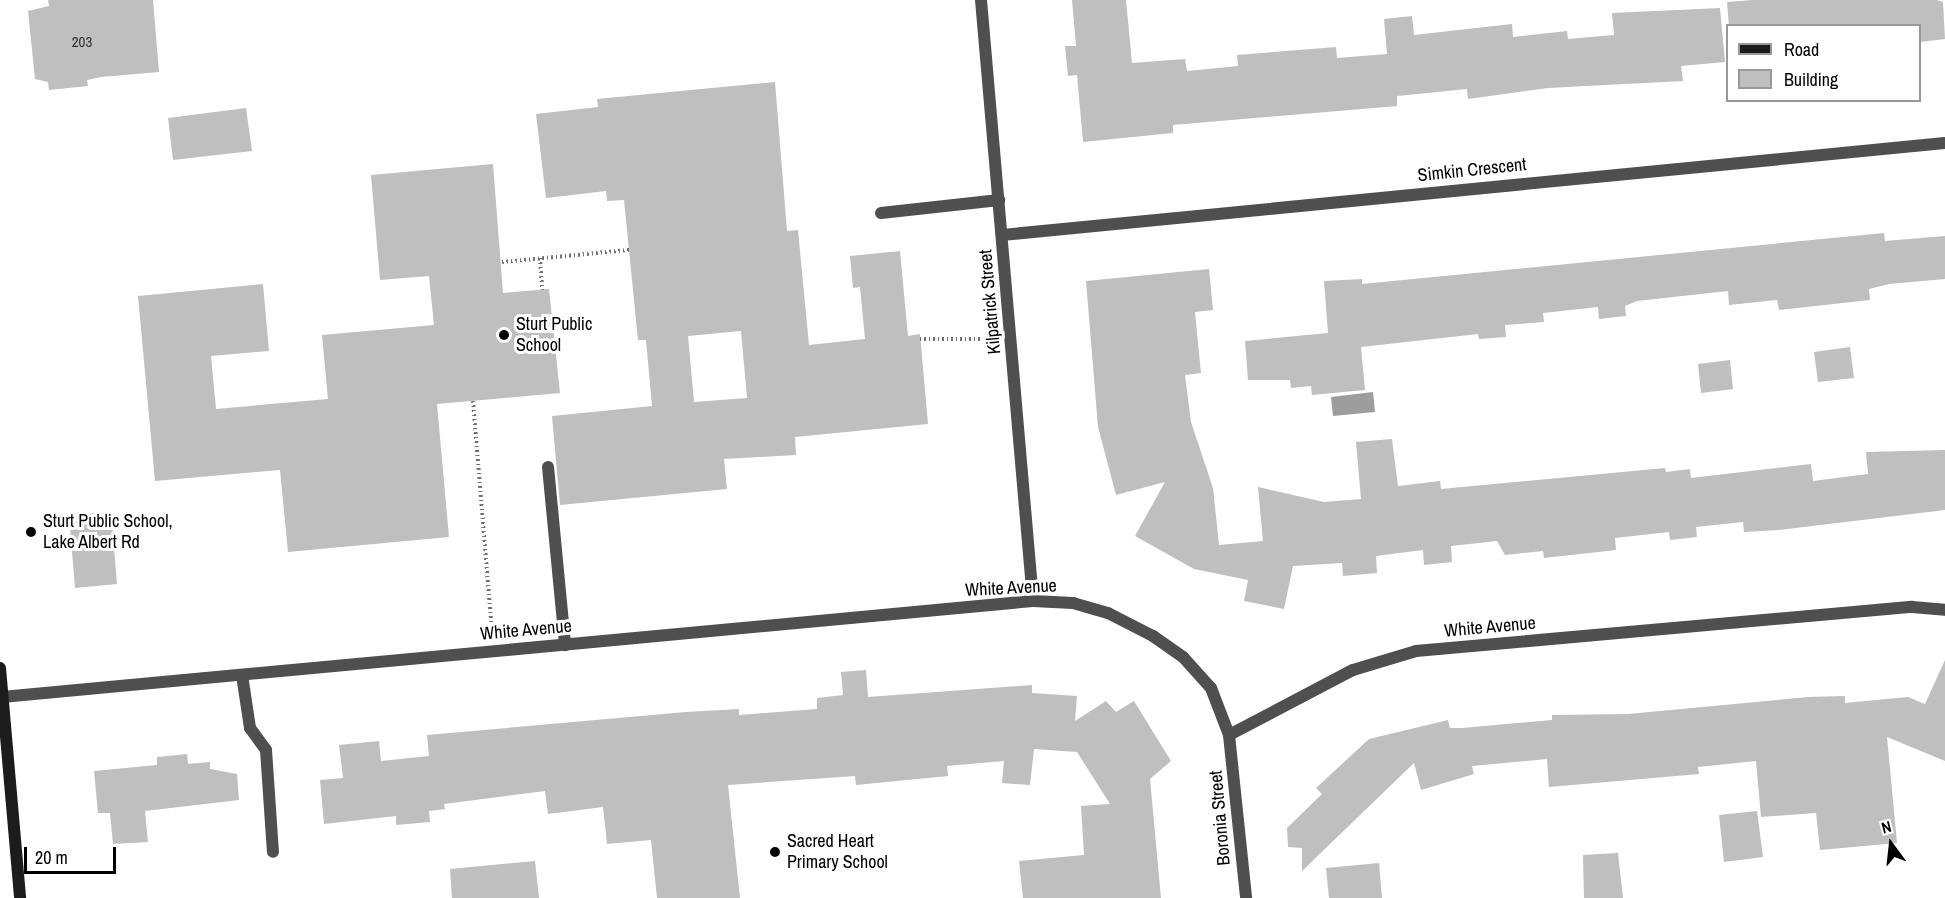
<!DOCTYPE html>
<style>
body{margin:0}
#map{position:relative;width:1945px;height:898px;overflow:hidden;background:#fff;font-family:"Archivo Narrow",sans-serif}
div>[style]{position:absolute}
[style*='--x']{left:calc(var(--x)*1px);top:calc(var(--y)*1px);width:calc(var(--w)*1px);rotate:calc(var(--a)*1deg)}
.water>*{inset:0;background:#9d9d9d}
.building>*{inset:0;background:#bfbfbf}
.path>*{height:4px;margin-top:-2px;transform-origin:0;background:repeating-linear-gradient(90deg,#717171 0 1.5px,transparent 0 4.5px)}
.lane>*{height:12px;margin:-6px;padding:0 6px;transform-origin:6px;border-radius:6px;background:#4f4f4f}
.street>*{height:12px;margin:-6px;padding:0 6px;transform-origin:6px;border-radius:6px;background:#4f4f4f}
.secondary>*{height:12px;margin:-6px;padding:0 6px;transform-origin:6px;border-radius:6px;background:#1c1c1c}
.dots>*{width:16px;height:16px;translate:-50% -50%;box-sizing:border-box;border:3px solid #fff;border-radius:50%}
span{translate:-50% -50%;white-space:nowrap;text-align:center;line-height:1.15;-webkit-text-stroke:6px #fff;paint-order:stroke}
.number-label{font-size:15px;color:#303030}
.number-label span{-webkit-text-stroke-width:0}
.street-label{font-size:18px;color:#000}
.poi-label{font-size:18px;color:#000}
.left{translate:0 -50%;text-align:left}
.legend{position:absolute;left:1726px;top:24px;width:195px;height:78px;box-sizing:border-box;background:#fff;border:2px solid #999;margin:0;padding:8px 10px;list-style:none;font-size:18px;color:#000}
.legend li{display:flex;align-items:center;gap:12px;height:30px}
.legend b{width:30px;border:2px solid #999}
.north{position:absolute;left:1861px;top:814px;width:60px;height:60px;-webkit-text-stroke:4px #fff;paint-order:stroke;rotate:345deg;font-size:16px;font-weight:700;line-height:24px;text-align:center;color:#000}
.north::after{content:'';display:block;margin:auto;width:21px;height:27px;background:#000;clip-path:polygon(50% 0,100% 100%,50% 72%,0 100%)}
.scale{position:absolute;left:24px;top:847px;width:92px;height:27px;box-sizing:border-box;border:3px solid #000;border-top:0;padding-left:8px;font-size:18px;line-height:21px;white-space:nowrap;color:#000;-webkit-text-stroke:4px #fff;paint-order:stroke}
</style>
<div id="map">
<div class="water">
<i style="clip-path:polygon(1373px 392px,1375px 412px,1333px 416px,1331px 397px)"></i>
</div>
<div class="building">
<i style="clip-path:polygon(48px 0,153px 0,159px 72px,101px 77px,87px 80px,88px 86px,49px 90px,48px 82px,35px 79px,28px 11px,49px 6px)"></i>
<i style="clip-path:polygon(1072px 0,1126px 0,1132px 63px,1185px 59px,1187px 71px,1238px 66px,1237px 55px,1336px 47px,1337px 58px,1387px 54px,1384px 19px,1412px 16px,1414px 35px,1512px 24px,1513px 37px,1567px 31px,1568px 39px,1614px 35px,1612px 13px,1720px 8px,1725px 62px,1681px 66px,1683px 81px,1548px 88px,1468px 99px,1467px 89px,1397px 96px,1397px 106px,1173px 125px,1173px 133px,1083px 142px,1077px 75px,1068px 76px,1065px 46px,1076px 46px)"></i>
<i style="clip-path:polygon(1753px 0,1937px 0,1943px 2px,1945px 39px,1920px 42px,1920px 26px,1729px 26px,1727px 2px)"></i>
<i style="clip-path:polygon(evenodd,775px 82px,787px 231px,798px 230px,809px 345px,865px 339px,860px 287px,853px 288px,850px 256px,900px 251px,908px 336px,920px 334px,928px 424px,795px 437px,796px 455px,724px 459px,727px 489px,560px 505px,552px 416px,652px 406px,646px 340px,638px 340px,624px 200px,607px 201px,606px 191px,546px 198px,536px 114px,598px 107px,597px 99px,775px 82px,741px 331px,747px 398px,694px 402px,688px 336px,741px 331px)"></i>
<i style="clip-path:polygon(246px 108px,252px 151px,173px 160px,168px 118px)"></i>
<i style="clip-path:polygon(493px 164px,503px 293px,549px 289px,560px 393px,437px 404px,449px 537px,288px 552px,280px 470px,155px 481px,138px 296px,263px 284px,269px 351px,211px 356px,216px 409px,328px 399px,322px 335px,434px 325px,429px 276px,380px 280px,371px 175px)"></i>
<i style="clip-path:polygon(1884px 233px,1885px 241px,1945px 236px,1945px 279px,1889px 284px,1869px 289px,1870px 300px,1779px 310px,1777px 300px,1729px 305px,1728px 291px,1637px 301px,1625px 306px,1626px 316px,1599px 319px,1598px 307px,1543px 313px,1544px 322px,1505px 325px,1506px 337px,1479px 339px,1478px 334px,1361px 347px,1365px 390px,1312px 395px,1311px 386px,1291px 388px,1290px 380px,1248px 380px,1245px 341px,1328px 333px,1324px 281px,1362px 279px,1362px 284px)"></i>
<i style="clip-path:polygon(1209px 269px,1213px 310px,1195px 312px,1201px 373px,1185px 375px,1191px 422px,1213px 488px,1219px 545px,1263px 541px,1258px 487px,1324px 502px,1361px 499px,1356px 442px,1392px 439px,1398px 486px,1440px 481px,1441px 489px,1665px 468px,1666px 472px,1690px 469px,1691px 478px,1811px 464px,1813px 481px,1868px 474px,1866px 452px,1945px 450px,1945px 510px,1779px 530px,1744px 532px,1743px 522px,1696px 527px,1697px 537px,1670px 540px,1669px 532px,1615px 538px,1616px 550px,1544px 558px,1543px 551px,1505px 555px,1497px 541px,1451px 546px,1452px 562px,1424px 565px,1423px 550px,1376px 556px,1377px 573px,1343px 576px,1342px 563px,1293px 566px,1284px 609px,1244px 601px,1248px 580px,1194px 569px,1135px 536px,1165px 482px,1116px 495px,1098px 427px,1086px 281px)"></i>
<i style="clip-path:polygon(1850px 347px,1854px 378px,1818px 382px,1814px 352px)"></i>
<i style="clip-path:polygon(1730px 360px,1733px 389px,1701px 393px,1698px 364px)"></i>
<i style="clip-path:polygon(111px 512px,117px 584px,75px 588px,69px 515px)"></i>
<i style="clip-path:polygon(1945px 660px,1945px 761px,1887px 737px,1897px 843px,1820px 850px,1816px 813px,1761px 817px,1756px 761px,1698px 767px,1699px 774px,1549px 787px,1547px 759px,1472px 766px,1474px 774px,1421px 790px,1414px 763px,1302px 871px,1302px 848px,1288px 847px,1287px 828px,1322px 794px,1316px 788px,1369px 739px,1448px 720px,1450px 728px,1462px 728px,1552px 720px,1552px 715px,1628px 714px,1808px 697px,1845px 696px,1845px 703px,1908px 697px,1925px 704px)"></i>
<i style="clip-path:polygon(866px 670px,868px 697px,1032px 685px,1032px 693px,1077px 696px,1075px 721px,1106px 701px,1116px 712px,1134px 701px,1171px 761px,1150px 779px,1161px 898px,1023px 898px,1019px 861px,1084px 855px,1081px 806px,1110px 804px,1077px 752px,1034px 749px,1030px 785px,1002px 783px,1004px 761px,947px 766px,948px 776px,856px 785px,855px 776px,728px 785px,740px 898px,657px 898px,651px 840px,607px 844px,603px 807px,548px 814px,545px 791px,444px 804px,445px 809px,429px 811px,430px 822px,396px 825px,396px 816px,324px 824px,320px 780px,343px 778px,339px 745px,379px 741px,381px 761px,429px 756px,427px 735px,686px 712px,739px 709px,739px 715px,817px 709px,817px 698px,843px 695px,841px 672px)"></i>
<i style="clip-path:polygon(187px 754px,188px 764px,210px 762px,210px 769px,237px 774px,239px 800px,145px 811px,148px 842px,113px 844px,110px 813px,98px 813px,94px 771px,157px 765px,157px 757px)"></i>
<i style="clip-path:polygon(1757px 811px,1763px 857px,1724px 862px,1719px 815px)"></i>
<i style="clip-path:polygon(1618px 853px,1623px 898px,1584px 898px,1583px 855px)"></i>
<i style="clip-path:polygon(535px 861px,539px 898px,452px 898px,450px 869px)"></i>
<i style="clip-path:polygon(1379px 863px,1382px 898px,1329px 898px,1326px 868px)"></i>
</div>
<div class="path">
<i style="--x:540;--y:258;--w:32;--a:86"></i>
<i style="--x:502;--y:262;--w:129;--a:-5.4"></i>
<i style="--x:920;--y:339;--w:71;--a:0"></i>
<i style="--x:473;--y:401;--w:230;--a:85.3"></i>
</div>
<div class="lane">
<i style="--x:881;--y:213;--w:119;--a:-6.3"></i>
<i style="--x:548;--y:467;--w:179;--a:84.5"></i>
<i style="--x:242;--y:675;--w:54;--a:81.4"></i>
<i style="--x:250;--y:728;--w:27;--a:54"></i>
<i style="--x:266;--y:750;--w:102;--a:86.1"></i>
</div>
<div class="street">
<i style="--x:981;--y:0;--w:603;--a:85.05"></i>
<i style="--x:1002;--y:235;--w:947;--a:-5.57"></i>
<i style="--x:2;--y:697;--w:1035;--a:-5.32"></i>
<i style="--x:1033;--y:601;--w:40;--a:2.9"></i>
<i style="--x:1073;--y:603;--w:36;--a:16"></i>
<i style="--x:1108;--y:613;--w:51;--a:27.1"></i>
<i style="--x:1153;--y:636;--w:37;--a:35"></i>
<i style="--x:1183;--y:657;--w:42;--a:47.9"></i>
<i style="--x:1211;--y:688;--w:50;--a:69"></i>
<i style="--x:1229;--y:735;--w:164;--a:84"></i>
<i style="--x:1229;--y:735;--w:140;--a:-27.7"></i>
<i style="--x:1353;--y:670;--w:66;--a:-16.8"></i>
<i style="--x:1416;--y:651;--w:498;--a:-5.1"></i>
<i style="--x:1912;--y:607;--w:33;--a:5"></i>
</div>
<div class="secondary">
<i style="--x:0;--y:668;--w:231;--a:85"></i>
</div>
<div class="dots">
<i style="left:504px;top:335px;background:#000"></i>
<i style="left:31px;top:532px;background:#000"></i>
<i style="left:775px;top:852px;background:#000"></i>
</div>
<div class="number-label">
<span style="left:82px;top:42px">203</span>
</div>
<div class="street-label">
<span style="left:1472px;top:170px;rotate:-6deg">Simkin Crescent</span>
<span style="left:990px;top:302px;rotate:-95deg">Kilpatrick Street</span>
<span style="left:1011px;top:588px;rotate:-3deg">White Avenue</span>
<span style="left:1490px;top:627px;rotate:-5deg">White Avenue</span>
<span style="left:526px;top:630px;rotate:-5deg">White Avenue</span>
<span style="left:1220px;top:818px;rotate:-95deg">Boronia Street</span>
</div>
<div class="poi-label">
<span class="left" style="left:516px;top:335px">Sturt Public<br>School</span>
<span class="left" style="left:43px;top:532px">Sturt Public School,<br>Lake Albert Rd</span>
<span class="left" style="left:787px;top:852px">Sacred Heart<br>Primary School</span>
</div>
<ul class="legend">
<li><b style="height:8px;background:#1c1c1c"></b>Road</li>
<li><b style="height:16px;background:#bfbfbf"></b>Building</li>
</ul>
<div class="north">N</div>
<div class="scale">20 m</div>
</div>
